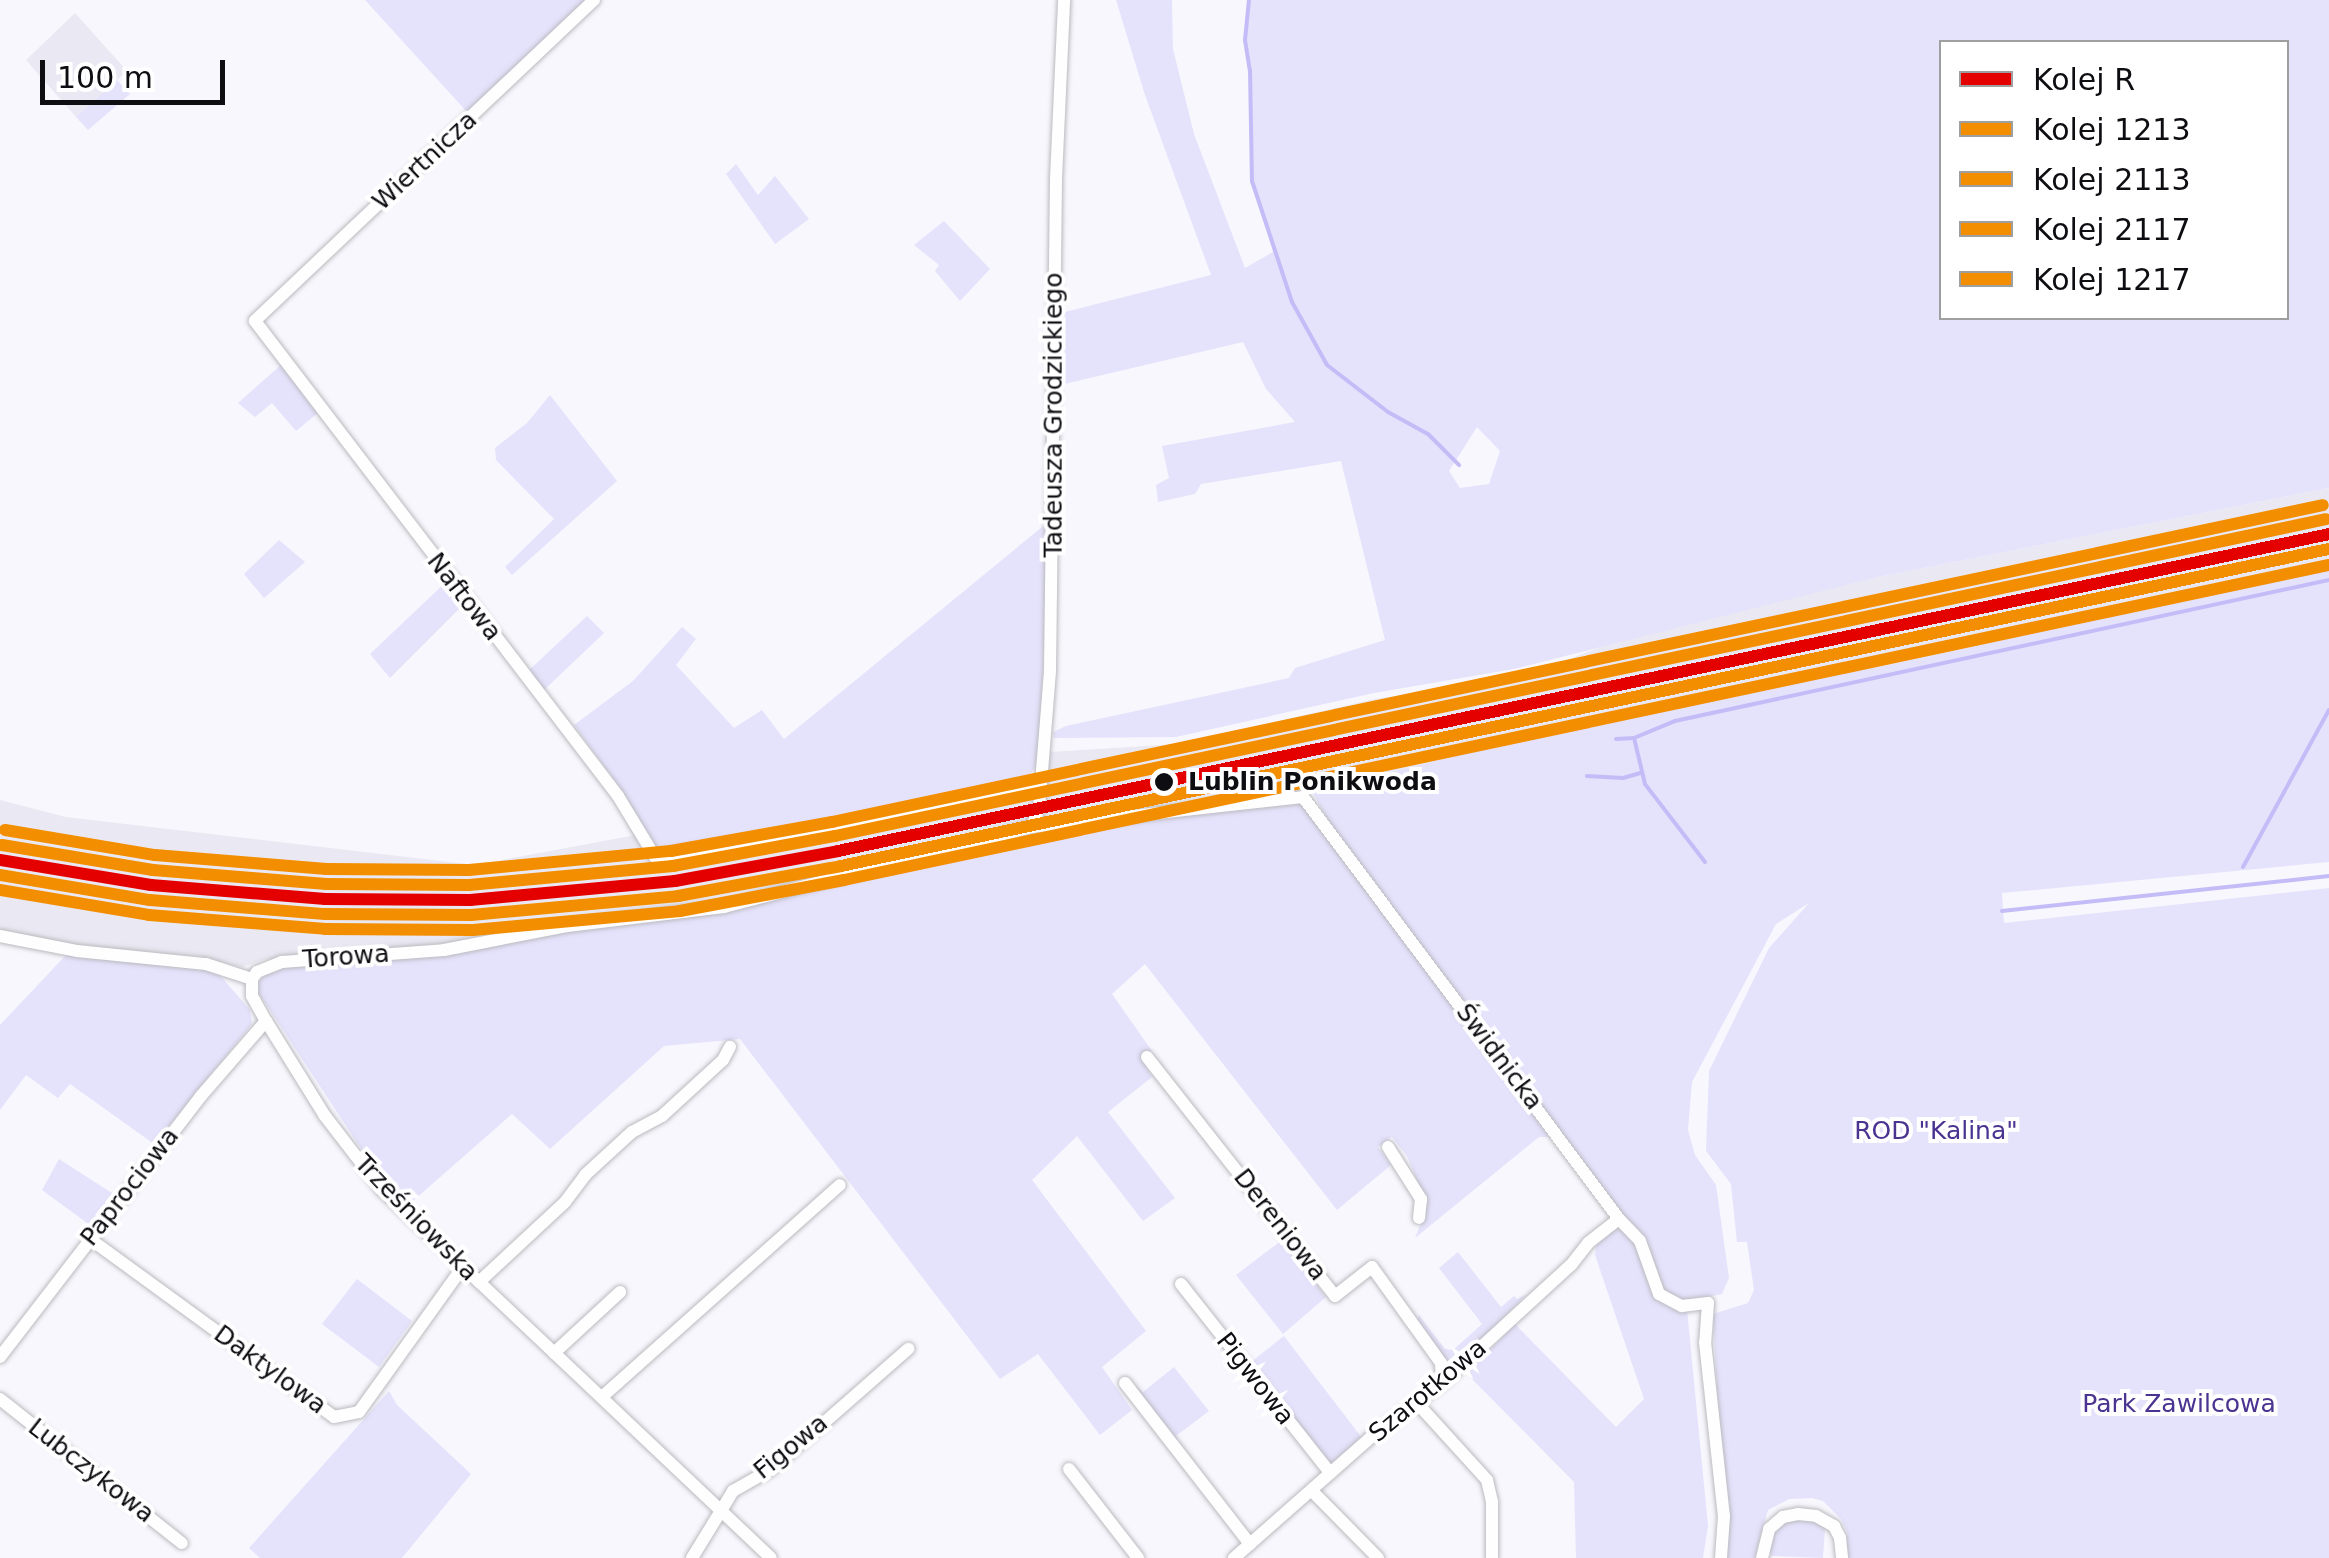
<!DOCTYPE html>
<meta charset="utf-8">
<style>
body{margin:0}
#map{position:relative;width:2329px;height:1558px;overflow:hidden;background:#f8f7fd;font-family:"DejaVu Sans",sans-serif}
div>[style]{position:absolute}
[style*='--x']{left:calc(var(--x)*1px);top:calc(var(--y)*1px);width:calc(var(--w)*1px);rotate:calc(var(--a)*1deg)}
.built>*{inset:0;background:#eae9f3}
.green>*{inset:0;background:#e5e2fc}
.stream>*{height:4px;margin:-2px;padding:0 2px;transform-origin:2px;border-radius:2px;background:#c4bcf7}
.roads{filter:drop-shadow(0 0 2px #bababf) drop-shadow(0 0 2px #bababf)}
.street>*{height:12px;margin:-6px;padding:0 6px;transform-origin:6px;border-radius:6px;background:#fefeff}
.rail-1>*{height:12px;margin:-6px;padding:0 6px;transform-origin:6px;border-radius:6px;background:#e50000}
.rail-2>*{height:12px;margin:-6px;padding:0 6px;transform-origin:6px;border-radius:6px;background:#f38e01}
.rail-3>*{height:12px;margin:-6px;padding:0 6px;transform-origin:6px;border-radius:6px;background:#f38e01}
.rail-4>*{height:12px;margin:-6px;padding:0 6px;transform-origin:6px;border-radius:6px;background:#f38e01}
.rail-5>*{height:12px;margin:-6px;padding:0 6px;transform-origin:6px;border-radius:6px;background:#f38e01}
.dots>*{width:28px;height:28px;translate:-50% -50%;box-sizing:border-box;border:5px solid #fff;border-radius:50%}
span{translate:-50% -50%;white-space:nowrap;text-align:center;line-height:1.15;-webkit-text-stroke:8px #fff;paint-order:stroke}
.street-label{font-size:25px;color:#0e0d12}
.stop-label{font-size:25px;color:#0e0d12;font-weight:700}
.left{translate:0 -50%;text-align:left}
.park-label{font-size:25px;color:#4a3391}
.legend{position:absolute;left:1939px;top:40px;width:350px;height:280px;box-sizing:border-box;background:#fff;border:2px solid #9f9ea0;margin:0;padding:12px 18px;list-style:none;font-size:30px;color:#0e0d12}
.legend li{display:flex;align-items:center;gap:20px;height:50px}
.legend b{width:50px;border:2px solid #9f9ea0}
.scale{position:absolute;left:40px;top:60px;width:185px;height:45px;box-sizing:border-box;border:5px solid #0e0d12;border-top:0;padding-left:12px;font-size:30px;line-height:35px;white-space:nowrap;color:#0e0d12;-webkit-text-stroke:8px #fff;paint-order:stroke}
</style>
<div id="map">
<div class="built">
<i style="clip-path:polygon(75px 13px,127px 71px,76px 117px,26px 60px)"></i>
<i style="clip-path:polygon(2329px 488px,2329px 568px,1893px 664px,1628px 714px,1312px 791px,1043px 822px,1049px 752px,1177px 744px,1375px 699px,1473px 685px,1554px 665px,1626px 637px,1878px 577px)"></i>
<i style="clip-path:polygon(1030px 794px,1032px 809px,1027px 821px,977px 830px,805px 882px,717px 903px,550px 921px,439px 948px,266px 959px,242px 967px,197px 956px,104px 950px,0 932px,0 800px,66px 817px,475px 865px,641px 834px,656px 857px)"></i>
</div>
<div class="green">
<i style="clip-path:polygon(365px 0,587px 0,468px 113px)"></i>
<i style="clip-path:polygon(evenodd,1116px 0,1172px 0,1173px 49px,1194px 134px,1245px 268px,1273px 252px,1252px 178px,1250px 70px,1245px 40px,1249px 0,2329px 0,2329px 488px,1878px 577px,1514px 669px,1374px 693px,1176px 737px,1054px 738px,1053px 732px,1066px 726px,1289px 678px,1295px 668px,1385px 640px,1341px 461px,1201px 484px,1195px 494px,1158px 502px,1156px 485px,1169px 478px,1162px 446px,1295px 422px,1266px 389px,1243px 342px,1060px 385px,1061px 313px,1211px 275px,1145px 95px,1116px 0,1942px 42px,2286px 42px,2286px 318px,1942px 318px,1942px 42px,1116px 0,1477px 427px,1500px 451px,1489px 484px,1460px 488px,1449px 471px,1477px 427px)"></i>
<i style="clip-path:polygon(117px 80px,130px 94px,88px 130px,76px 117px)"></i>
<i style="clip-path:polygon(736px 164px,758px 195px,775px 176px,809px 219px,775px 244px,726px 174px)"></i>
<i style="clip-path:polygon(944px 221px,990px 269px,960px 301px,935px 271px,939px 265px,914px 245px)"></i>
<i style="clip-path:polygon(281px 365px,319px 412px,296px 431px,272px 403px,255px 417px,238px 403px)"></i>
<i style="clip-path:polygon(550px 395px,617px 481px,512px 575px,505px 567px,554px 519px,496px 460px,495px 448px,527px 423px)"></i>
<i style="clip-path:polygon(1048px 522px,1041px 723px,1036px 766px,1029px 776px,655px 857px,622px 804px,628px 799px,574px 725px,633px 681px,682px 627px,696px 639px,676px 665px,734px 728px,762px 710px,784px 739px)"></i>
<i style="clip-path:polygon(279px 540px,305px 562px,264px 598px,244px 574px)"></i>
<i style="clip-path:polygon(2329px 568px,2329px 862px,2002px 893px,2004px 923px,2329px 888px,2329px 1558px,1846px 1558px,1847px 1532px,1841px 1519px,1823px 1501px,1812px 1498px,1789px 1499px,1768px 1510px,1755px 1558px,1726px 1558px,1713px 1314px,1748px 1303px,1754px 1290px,1747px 1242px,1737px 1242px,1731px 1184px,1706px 1151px,1709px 1071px,1769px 948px,1809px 903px,1776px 924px,1692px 1082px,1688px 1130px,1695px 1155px,1716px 1185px,1729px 1278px,1722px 1294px,1681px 1302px,1668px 1299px,1513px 1064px,1337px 838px,1312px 791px,1628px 714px,1893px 664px)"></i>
<i style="clip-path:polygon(446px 582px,465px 603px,390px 678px,370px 654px)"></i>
<i style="clip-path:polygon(587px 616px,604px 633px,542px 692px,527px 672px)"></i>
<i style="clip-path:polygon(1292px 801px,1304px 806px,1549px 1137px,1539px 1137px,1415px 1238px,1422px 1220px,1422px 1192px,1407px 1156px,1392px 1137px,1378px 1147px,1391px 1165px,1337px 1210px,1145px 964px,1112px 994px,1152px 1051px,1142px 1060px,1152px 1077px,1108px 1112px,1175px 1198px,1143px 1221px,1077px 1136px,1032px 1180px,1146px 1331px,1102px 1367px,1132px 1410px,1100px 1435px,1038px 1354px,1000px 1379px,740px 1039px,664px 1046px,550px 1149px,512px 1114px,406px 1207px,364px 1153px,258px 992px,259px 981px,269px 972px,285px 966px,711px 914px,975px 846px)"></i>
<i style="clip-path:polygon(68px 953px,217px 972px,250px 1010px,252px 1024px,154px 1144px,70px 1084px,58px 1098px,26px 1075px,0 1110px,0 1025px)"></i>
<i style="clip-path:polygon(59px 1159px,118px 1197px,94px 1228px,42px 1190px)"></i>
<i style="clip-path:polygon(1622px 1229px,1642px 1248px,1654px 1296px,1687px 1309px,1708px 1526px,1703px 1558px,1576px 1558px,1574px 1482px,1467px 1374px,1515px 1324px,1616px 1427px,1644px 1399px,1595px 1255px,1597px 1240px,1611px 1230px)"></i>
<i style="clip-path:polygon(1282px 1240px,1326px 1297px,1283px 1334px,1236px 1275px)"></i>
<i style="clip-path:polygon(1458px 1252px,1501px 1307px,1514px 1296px,1517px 1299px,1527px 1294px,1453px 1368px,1416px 1321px,1419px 1315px,1445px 1349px,1453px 1350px,1482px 1324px,1439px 1268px)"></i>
<i style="clip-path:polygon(357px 1279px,412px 1321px,379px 1367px,322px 1324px)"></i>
<i style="clip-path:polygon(1284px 1336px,1362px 1438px,1335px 1463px,1324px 1461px,1247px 1365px)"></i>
<i style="clip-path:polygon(1174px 1367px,1209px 1411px,1176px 1436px,1178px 1440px,1173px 1444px,1133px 1384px,1143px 1392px)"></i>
<i style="clip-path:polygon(389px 1391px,397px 1405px,471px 1474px,402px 1558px,260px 1558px,249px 1548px)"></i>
<i style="clip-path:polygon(1811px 1520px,1825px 1527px,1823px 1558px,1772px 1556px,1769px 1551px,1771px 1537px,1779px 1527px,1787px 1521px)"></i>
</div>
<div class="stream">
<i style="--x:1249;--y:0;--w:40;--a:95.7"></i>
<i style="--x:1245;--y:40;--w:30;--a:81"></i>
<i style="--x:1250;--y:70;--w:111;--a:89"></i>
<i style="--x:1252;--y:181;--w:127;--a:71.7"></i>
<i style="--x:1292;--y:302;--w:72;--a:60.9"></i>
<i style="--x:1327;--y:365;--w:77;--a:37.6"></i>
<i style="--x:1388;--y:412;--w:46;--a:28.8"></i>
<i style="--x:1428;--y:434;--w:44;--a:45"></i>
<i style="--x:1616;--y:739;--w:18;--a:-3"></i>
<i style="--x:1587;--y:776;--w:36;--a:3"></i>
<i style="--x:1623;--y:778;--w:19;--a:-16"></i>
<i style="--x:1705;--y:862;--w:98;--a:-127.6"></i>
<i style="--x:1645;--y:784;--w:47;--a:-103.4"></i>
<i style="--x:1634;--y:738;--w:44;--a:-22.5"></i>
<i style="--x:1675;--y:721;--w:669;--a:-12.17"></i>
<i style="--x:2243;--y:867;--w:179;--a:-61.3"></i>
<i style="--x:2002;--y:911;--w:329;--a:-6.1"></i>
</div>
<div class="roads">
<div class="street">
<i style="--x:594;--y:0;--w:467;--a:136.6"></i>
<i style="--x:255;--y:321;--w:598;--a:52.61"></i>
<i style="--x:618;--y:796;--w:71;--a:58.8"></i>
<i style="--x:655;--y:857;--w:215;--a:-8.8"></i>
<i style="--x:867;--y:824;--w:177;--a:-12.7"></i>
<i style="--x:1032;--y:827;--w:20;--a:-70"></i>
<i style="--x:1039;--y:808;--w:136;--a:-85.4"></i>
<i style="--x:1050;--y:672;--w:493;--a:-89.3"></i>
<i style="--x:1056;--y:179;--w:179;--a:-87.4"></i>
<i style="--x:0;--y:936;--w:78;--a:11"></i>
<i style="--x:77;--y:951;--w:130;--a:5.8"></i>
<i style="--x:206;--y:964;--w:48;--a:18.1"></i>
<i style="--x:252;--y:979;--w:9;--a:-54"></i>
<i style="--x:257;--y:972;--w:27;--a:-22"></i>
<i style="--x:282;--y:962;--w:162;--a:-4.2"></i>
<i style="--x:444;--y:950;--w:125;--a:-11"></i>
<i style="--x:567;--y:926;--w:158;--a:-6.9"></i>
<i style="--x:724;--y:907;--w:318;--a:-14.6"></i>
<i style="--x:1032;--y:827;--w:273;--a:-6.3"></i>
<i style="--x:1303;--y:797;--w:527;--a:53.17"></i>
<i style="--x:1619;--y:1219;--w:30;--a:46"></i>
<i style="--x:1640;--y:1241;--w:56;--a:70.3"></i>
<i style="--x:1659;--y:1294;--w:26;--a:28"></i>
<i style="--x:1682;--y:1306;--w:26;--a:-7"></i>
<i style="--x:1708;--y:1303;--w:39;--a:94"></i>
<i style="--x:1705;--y:1342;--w:175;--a:83.8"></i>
<i style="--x:1724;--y:1516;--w:42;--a:94.1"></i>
<i style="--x:252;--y:979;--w:17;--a:90"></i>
<i style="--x:252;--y:996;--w:29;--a:61"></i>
<i style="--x:266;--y:1021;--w:112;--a:58.2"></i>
<i style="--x:325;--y:1116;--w:93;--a:52.4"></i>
<i style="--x:382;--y:1190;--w:535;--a:43.41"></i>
<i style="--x:1147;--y:1057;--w:304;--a:51.8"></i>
<i style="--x:1335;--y:1296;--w:47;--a:-38.1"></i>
<i style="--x:1372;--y:1267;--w:118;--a:54.3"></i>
<i style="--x:1441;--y:1363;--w:20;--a:87"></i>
<i style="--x:1388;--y:1147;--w:62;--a:57.6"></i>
<i style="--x:1421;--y:1199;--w:19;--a:96"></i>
<i style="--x:90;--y:1239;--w:302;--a:36.1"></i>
<i style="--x:334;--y:1417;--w:25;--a:-11"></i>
<i style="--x:359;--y:1412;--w:178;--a:-54.4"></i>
<i style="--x:479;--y:1282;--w:117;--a:-42.9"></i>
<i style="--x:565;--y:1202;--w:34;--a:-53"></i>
<i style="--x:585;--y:1175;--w:64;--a:-42.5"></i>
<i style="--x:632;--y:1132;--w:34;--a:-28"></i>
<i style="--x:662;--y:1116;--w:83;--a:-42.6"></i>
<i style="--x:723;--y:1060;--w:15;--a:-62"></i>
<i style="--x:1181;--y:1284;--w:241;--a:51.7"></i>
<i style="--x:554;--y:1353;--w:90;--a:-42.7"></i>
<i style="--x:0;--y:1357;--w:329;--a:-52.4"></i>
<i style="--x:201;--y:1096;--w:99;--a:-49.1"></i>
<i style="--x:1125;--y:1383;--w:204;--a:52.2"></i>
<i style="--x:603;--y:1396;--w:317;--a:-41.7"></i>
<i style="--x:0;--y:1399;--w:232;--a:38.4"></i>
<i style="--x:1417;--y:1403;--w:104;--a:47.7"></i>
<i style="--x:1487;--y:1480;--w:23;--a:77"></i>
<i style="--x:1492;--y:1502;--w:56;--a:90"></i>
<i style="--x:1069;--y:1469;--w:113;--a:52.2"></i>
<i style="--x:1312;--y:1491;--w:94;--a:45.4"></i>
<i style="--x:692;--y:1558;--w:79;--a:-58.5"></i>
<i style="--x:733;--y:1491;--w:43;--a:-29.6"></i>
<i style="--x:770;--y:1470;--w:184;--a:-41.2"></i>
<i style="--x:1234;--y:1558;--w:181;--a:-41.4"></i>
<i style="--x:1370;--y:1438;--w:91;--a:-37.4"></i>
<i style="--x:1442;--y:1383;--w:175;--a:-42.5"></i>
<i style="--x:1571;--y:1265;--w:28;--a:-52"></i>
<i style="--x:1588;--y:1243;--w:39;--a:-38"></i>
<i style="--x:1762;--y:1558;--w:30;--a:-76"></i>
<i style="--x:1769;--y:1529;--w:18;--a:-41"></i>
<i style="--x:1783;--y:1517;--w:15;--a:-11"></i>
<i style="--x:1798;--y:1514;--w:18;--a:6"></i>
<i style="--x:1816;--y:1516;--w:21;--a:29"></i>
<i style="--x:1834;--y:1526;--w:13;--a:63"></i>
<i style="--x:1840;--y:1538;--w:20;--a:84"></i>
</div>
</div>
<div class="rail-1">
<i style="--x:0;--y:860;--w:153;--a:9.4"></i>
<i style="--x:151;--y:885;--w:175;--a:4.6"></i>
<i style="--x:325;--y:899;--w:145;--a:0.4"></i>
<i style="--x:470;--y:900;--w:206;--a:-5.3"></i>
<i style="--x:675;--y:881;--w:166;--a:-10.4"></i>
<i style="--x:838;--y:851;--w:1524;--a:-12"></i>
</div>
<div class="rail-2">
<i style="--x:0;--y:875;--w:152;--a:9.5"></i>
<i style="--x:150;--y:900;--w:176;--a:4.6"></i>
<i style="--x:325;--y:914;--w:146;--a:0.4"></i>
<i style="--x:471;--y:915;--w:208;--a:-5.2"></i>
<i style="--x:678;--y:896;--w:166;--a:-10.4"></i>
<i style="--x:841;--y:866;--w:1521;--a:-12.03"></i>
</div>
<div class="rail-3">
<i style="--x:2;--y:845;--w:153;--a:9.4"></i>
<i style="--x:153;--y:870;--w:174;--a:4.6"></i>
<i style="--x:326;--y:884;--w:143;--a:0.4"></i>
<i style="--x:469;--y:885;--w:205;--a:-5.3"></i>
<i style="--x:673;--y:866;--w:165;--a:-10.5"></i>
<i style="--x:835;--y:836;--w:1524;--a:-12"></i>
</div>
<div class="rail-4">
<i style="--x:0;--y:890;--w:151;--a:9.5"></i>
<i style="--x:149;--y:915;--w:177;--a:4.5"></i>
<i style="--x:325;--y:929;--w:148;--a:0.4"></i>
<i style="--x:473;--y:930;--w:208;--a:-5.2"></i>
<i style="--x:680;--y:911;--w:167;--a:-10.7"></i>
<i style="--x:844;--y:880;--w:1518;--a:-11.98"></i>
</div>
<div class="rail-5">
<i style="--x:5;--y:830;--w:152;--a:9.5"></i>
<i style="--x:155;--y:855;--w:172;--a:4.7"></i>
<i style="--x:326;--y:869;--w:143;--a:0.4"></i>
<i style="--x:469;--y:870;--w:203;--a:-5.4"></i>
<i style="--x:671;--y:851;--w:164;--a:-10.2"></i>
<i style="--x:832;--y:822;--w:1524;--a:-12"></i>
</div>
<div class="dots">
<i style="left:1164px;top:782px;background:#0e0d12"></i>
</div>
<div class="street-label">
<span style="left:425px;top:161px;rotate:-43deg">Wiertnicza</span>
<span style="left:1054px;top:415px;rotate:-90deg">Tadeusza Grodzickiego</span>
<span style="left:464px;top:597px;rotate:52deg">Naftowa</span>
<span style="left:346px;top:957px;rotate:-4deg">Torowa</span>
<span style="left:1499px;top:1057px;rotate:53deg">Świdnicka</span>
<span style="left:130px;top:1187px;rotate:-52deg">Paprociowa</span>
<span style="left:416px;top:1218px;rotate:46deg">Trześniowska</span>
<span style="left:1280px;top:1225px;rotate:52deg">Dereniowa</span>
<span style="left:270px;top:1370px;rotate:36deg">Daktylowa</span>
<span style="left:1255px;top:1379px;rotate:52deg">Pigwowa</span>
<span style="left:1428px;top:1391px;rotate:-40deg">Szarotkowa</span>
<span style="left:791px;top:1447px;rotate:-39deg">Figowa</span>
<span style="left:91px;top:1471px;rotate:38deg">Lubczykowa</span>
</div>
<div class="stop-label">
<span class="left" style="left:1188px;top:782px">Lublin Ponikwoda</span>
</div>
<div class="park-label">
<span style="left:1936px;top:1131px">ROD "Kalina"</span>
<span style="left:2179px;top:1404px">Park Zawilcowa</span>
</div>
<ul class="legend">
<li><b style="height:12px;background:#e50000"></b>Kolej R</li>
<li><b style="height:12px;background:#f38e01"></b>Kolej 1213</li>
<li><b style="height:12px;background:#f38e01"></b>Kolej 2113</li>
<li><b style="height:12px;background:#f38e01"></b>Kolej 2117</li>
<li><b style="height:12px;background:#f38e01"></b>Kolej 1217</li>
</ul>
<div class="scale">100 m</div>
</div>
